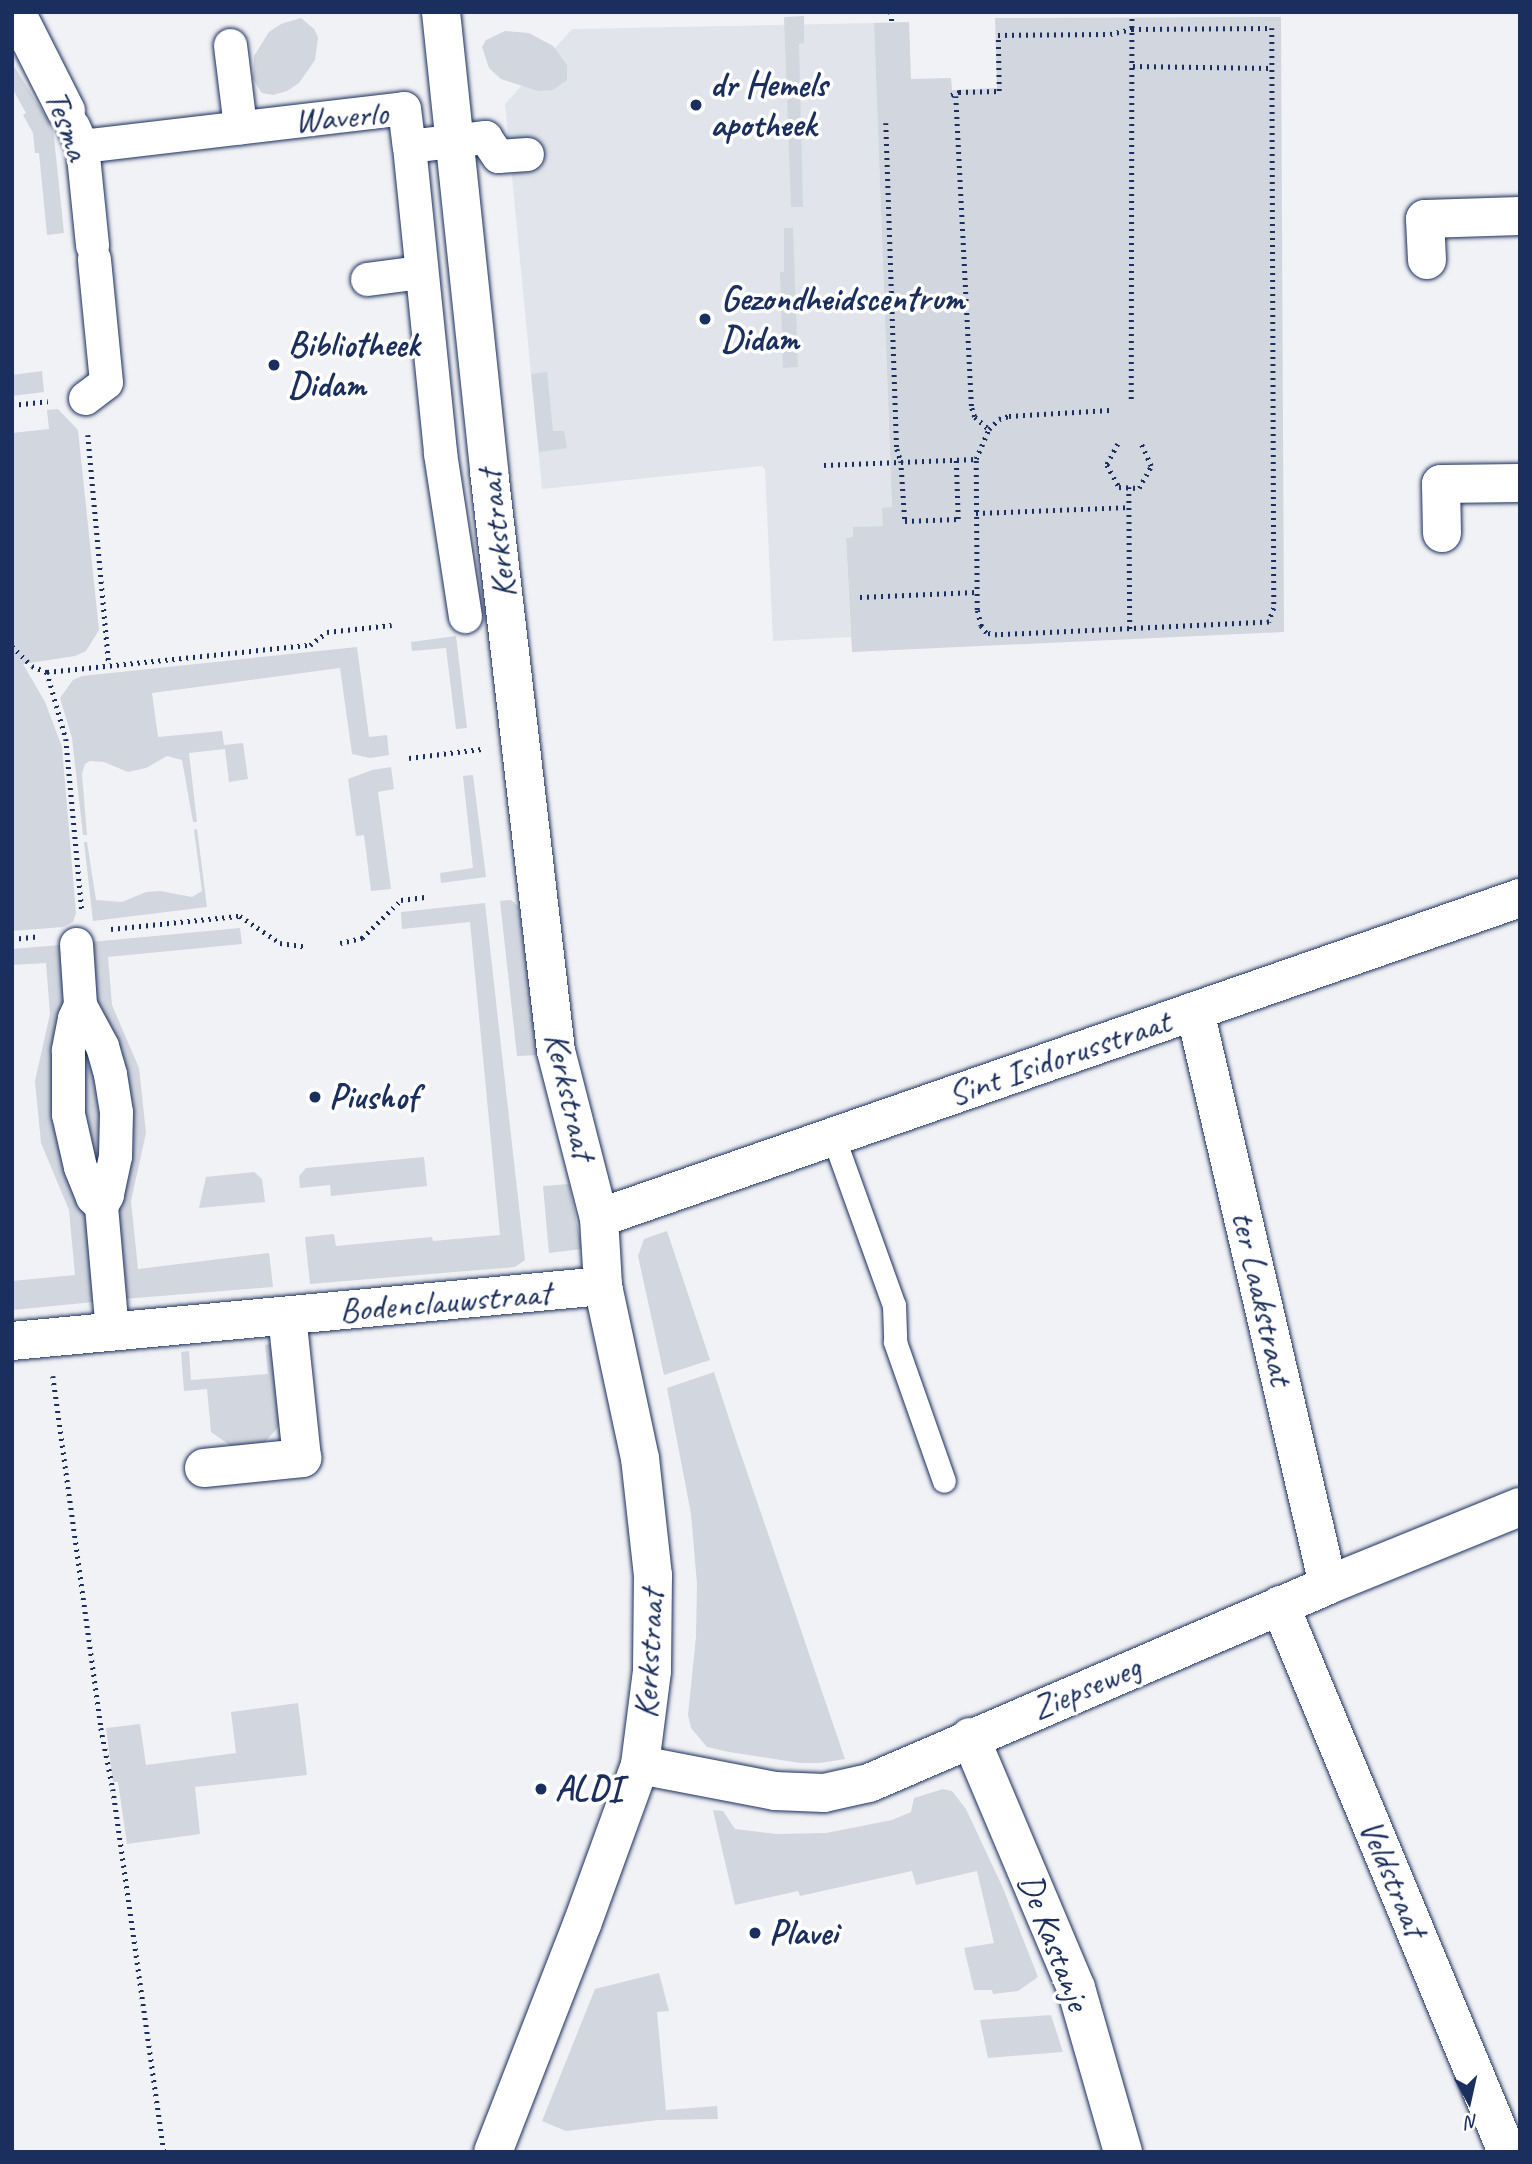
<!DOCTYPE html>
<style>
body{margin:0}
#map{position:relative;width:1532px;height:2164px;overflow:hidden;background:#f1f2f5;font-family:Caveat,sans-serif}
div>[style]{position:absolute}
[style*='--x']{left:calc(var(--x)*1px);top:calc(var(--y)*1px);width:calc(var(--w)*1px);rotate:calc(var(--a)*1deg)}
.built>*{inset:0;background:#e1e4ea}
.green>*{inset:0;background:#d2d6df}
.path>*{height:4.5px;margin-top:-2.25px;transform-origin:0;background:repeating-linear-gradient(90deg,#1b2f5e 0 2px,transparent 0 7px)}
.roads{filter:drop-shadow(0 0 2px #1b2f5e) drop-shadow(0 0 2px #1b2f5e)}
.service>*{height:23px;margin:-11.5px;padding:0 11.5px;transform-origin:11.5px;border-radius:11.5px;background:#fff}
.pedestrian>*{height:33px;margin:-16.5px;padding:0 16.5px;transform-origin:16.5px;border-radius:16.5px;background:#fff}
.minor>*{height:38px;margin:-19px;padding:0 19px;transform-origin:19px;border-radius:19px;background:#fff}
.tertiary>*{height:38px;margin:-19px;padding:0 19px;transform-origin:19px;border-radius:19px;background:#fff}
.dots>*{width:19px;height:19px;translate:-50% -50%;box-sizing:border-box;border:4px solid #fff;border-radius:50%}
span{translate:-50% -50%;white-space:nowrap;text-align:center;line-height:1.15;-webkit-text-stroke:7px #fff;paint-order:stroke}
.poi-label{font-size:35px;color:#1b2f5e;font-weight:700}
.left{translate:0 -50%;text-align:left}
.street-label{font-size:35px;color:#1b2f5e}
.frame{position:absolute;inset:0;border:14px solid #1b2f5e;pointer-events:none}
.north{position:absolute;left:1434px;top:2066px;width:70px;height:70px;-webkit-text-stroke:5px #fff;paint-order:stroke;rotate:172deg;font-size:19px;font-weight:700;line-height:28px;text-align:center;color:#1b2f5e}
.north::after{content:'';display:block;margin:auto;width:24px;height:32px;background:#1b2f5e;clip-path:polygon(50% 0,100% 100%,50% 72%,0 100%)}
</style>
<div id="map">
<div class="built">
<i style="clip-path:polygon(874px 23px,892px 508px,883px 526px,853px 527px,853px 537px,846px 538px,851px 637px,773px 641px,765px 469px,762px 466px,542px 489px,505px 104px,572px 29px)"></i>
</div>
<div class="green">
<i style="clip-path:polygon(804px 16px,804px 43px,799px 44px,803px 207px,791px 207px,784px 17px)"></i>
<i style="clip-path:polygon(1281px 17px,1284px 632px,852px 652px,846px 538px,853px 537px,853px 527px,883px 526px,882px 508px,892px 507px,874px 23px,909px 22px,911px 79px,951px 78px,952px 90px,997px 88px,995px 18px)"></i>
<i style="clip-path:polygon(301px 18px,314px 29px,318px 37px,315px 60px,299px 83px,287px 91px,273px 95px,262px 93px,253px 79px,254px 56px,269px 32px,281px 24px)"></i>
<i style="clip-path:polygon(505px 31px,529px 33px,553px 46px,567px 65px,567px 80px,553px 90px,538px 91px,501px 79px,489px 68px,482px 47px,486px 40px)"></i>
<i style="clip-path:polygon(12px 63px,53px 128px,64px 233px,47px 235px,39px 153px,35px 153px,33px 133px,23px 115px,26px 113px,12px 88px)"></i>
<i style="clip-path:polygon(784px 228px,793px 228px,798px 367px,783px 368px,780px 272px,784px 272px)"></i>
<i style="clip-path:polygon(42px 371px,44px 392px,12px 396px,12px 375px)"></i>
<i style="clip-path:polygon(547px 372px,553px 431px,564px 431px,567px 448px,539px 452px,531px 374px)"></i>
<i style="clip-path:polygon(58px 409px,78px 430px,99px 630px,86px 651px,75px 656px,23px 664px,45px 702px,62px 747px,76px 913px,73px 922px,63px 927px,12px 931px,12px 433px,49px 429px,47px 410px)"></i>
<i style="clip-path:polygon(456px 636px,467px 728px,456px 729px,446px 648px,412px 651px,411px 642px)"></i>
<i style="clip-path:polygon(357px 647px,369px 737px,387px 735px,389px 755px,370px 758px,352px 754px,340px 668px,152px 693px,158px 737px,222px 731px,224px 745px,243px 743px,248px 779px,229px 782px,225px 749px,189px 753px,197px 822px,193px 822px,182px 760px,167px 756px,146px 768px,128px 772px,104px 762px,90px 761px,85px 764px,82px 774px,87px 835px,83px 835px,72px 738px,60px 698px,73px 680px,82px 676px)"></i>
<i style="clip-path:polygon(391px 767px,394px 789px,378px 792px,391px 889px,371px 891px,364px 835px,356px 836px,348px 779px,372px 770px)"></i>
<i style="clip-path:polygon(473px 775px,486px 877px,441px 883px,440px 873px,473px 868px,463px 776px)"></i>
<i style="clip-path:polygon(197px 829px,207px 907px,93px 921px,84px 842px,87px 842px,96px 900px,122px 902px,146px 892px,160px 891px,192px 897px,202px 891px,194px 830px)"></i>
<i style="clip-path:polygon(511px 900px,519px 907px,538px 1055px,517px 1056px,500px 901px)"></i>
<i style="clip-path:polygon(485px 903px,525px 1260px,515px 1267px,310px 1284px,305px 1237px,334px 1234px,336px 1246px,432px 1237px,433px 1241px,500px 1235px,470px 922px,402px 929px,401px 912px)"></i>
<i style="clip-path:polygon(240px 928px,242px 944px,108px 957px,112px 1005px,139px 1068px,146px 1133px,131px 1201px,138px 1269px,269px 1253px,273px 1287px,124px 1299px,91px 942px)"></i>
<i style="clip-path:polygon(60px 945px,94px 1302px,12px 1310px,12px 1281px,75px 1275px,69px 1210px,41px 1143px,35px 1081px,50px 1014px,46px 963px,12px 965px,12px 949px)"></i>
<i style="clip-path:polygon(93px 1047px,104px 1085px,99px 1194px,87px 1164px,76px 1048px)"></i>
<i style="clip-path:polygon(424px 1157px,427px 1186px,331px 1196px,330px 1185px,300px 1188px,299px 1176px,306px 1168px)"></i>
<i style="clip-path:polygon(254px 1172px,262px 1179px,265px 1202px,199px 1208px,206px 1177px)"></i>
<i style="clip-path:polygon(569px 1184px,582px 1249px,549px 1253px,543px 1186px)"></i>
<i style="clip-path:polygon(667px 1231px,710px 1360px,664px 1375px,638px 1256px,644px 1239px)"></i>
<i style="clip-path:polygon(274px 1344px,281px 1424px,264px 1443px,231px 1446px,211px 1432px,207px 1389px,184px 1391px,181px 1352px,189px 1351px,191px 1380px,268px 1374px,265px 1345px)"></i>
<i style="clip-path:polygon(714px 1372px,733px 1431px,845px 1759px,820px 1763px,800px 1763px,729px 1752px,707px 1747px,691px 1728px,688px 1715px,696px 1637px,697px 1584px,691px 1514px,667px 1388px)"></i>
<i style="clip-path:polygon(298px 1703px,307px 1775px,195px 1787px,200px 1834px,127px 1844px,118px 1782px,113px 1782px,106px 1728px,140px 1724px,146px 1765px,236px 1753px,231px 1712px)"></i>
<i style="clip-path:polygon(943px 1789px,952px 1791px,966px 1809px,1003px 1888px,1038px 1977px,1018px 1991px,993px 1994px,992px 1990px,974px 1990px,964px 1948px,994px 1943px,977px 1871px,916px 1885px,912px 1871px,800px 1896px,798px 1891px,735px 1905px,713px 1810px,723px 1811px,735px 1829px,776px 1834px,826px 1833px,892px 1820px,911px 1812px,914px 1798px)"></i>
<i style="clip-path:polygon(659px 1973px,669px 2011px,657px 2012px,666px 2110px,717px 2106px,718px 2119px,658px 2120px,566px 2131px,542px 2121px,595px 1989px)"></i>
<i style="clip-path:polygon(1051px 2015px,1063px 2052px,988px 2058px,980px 2020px)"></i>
</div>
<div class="path">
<i style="--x:891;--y:12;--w:10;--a:84"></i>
<i style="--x:1133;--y:66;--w:139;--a:0.8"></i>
<i style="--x:951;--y:95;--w:9;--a:-21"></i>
<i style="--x:959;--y:92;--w:40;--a:-1.4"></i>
<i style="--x:999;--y:91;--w:56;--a:-91"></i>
<i style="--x:998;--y:35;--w:112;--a:-0.5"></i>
<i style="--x:1110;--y:34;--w:23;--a:-13"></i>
<i style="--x:1132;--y:29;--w:140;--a:-0.4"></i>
<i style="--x:1272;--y:28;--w:580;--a:89.8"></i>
<i style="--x:1274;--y:608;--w:15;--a:110"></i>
<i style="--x:1269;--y:622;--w:272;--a:177.3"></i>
<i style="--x:997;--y:635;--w:11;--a:-170"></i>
<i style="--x:986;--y:633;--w:9;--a:-126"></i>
<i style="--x:981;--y:626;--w:16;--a:-104"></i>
<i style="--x:977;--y:610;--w:151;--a:-90.4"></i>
<i style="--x:976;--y:459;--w:33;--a:-67"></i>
<i style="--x:989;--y:429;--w:14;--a:-45"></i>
<i style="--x:999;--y:419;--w:10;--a:-17"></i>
<i style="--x:1009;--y:416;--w:101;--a:-3.4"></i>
<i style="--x:956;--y:96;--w:312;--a:87.1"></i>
<i style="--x:972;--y:408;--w:9;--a:72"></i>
<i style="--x:975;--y:417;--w:18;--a:41"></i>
<i style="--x:886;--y:123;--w:326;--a:88.1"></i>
<i style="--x:897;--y:449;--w:13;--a:72"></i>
<i style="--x:901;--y:461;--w:60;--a:86.2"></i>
<i style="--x:905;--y:521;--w:53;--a:-2.2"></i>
<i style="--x:958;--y:519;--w:59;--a:-91.9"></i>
<i style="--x:1131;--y:399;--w:387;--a:-89.9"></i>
<i style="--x:12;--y:405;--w:36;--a:-6"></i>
<i style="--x:88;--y:435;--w:230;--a:84.8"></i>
<i style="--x:1118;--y:444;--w:24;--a:118"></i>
<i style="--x:1107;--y:465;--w:25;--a:61"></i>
<i style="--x:1119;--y:487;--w:20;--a:3"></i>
<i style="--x:1139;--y:488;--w:25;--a:-61"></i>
<i style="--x:1151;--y:466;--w:24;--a:-114"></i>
<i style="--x:824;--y:465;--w:152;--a:-2.3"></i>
<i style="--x:1129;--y:487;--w:143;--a:89.6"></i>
<i style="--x:976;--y:513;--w:153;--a:-2.2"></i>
<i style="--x:860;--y:597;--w:116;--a:-2.5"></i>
<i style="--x:12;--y:646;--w:28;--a:45"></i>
<i style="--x:32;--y:666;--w:16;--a:22"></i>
<i style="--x:47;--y:672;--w:264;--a:-5.9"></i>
<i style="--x:310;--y:645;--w:21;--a:-37"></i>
<i style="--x:327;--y:632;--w:65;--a:-6.1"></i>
<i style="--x:47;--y:672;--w:70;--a:74.2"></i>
<i style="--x:66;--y:739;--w:172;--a:84.7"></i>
<i style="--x:409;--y:758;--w:73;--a:-7.1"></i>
<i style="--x:111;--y:929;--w:130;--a:-5.8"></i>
<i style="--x:240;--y:916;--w:48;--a:34"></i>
<i style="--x:280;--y:943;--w:27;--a:8"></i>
<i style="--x:12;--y:939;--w:27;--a:-6"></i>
<i style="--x:340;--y:943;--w:23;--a:-13"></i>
<i style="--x:362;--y:938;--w:54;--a:-44.3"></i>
<i style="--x:401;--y:900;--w:26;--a:-7"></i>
<i style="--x:53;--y:1376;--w:355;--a:82.2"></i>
<i style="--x:101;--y:1728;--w:62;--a:78.9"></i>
<i style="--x:113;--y:1789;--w:367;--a:82"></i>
</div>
<div class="roads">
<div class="service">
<i style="--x:833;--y:1136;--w:180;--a:70.2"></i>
<i style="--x:894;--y:1305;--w:37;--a:88"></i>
<i style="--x:895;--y:1342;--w:147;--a:70.6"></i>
</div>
<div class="pedestrian">
<i style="--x:230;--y:45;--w:83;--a:83"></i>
<i style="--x:73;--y:126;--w:22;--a:66"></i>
<i style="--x:82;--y:146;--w:100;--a:84.2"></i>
<i style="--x:82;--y:146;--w:324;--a:-6.7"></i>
<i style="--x:404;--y:108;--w:38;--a:83"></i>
<i style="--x:409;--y:146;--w:77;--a:-6.8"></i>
<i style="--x:485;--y:137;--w:23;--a:56"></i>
<i style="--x:498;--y:156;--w:29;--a:-4"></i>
<i style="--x:409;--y:146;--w:309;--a:84.2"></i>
<i style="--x:440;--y:453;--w:165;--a:81.3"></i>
<i style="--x:367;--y:279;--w:53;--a:-7.5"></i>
<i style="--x:85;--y:398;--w:26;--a:-37"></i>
<i style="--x:106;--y:382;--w:124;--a:-95.6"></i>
<i style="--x:76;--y:944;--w:61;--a:86.2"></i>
<i style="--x:80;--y:1005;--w:14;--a:115"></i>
<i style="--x:74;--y:1018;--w:33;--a:101"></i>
<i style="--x:68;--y:1050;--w:64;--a:90"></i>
<i style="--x:68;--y:1114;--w:54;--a:77.2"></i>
<i style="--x:80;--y:1167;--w:32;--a:68"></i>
<i style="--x:92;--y:1197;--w:13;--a:45"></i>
<i style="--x:80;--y:1005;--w:47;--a:61.8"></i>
<i style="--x:102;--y:1046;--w:29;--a:74"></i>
<i style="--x:110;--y:1074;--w:38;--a:81"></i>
<i style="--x:116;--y:1112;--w:44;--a:91.3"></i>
<i style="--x:115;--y:1156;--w:40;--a:102"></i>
<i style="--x:107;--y:1195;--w:13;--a:119"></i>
<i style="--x:101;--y:1206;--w:125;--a:85"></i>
</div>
<div class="minor">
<i style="--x:16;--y:12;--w:111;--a:63.2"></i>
<i style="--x:1427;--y:260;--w:41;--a:-92.8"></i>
<i style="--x:1425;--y:219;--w:95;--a:-1.8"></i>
<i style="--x:1442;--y:533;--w:49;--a:-91.2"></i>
<i style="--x:1441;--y:484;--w:79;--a:-0.7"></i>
<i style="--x:1195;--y:1011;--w:589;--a:76.95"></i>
<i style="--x:599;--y:1218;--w:975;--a:-19.16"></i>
<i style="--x:12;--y:1341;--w:594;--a:-5.32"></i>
<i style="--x:204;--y:1468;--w:99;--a:-5.8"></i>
<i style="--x:302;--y:1458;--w:143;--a:-96"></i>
<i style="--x:1280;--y:1605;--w:592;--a:67.46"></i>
<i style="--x:970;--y:1737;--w:272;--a:67.1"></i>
<i style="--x:1076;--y:1988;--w:171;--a:74"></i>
<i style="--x:640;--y:1765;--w:137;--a:10.9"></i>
<i style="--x:775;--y:1791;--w:49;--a:2.3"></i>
<i style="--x:824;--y:1793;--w:46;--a:-12.5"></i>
<i style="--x:869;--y:1783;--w:500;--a:-23.3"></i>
<i style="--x:1328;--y:1585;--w:207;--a:-22.1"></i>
</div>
<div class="tertiary">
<i style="--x:441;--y:12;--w:462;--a:84"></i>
<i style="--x:489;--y:471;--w:584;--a:83.41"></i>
<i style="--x:556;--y:1051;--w:172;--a:75.6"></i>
<i style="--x:599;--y:1218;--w:68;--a:86.6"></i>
<i style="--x:603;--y:1286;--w:176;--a:77.9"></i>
<i style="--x:640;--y:1458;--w:118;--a:83.7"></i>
<i style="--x:653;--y:1575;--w:96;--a:90.6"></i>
<i style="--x:652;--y:1671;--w:95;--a:97.3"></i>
<i style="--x:640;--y:1765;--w:169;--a:110"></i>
<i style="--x:582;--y:1924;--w:245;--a:111.3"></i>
</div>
</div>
<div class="dots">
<i style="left:696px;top:105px;background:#1b2f5e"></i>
<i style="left:705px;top:319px;background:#1b2f5e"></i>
<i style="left:274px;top:365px;background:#1b2f5e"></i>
<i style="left:315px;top:1097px;background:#1b2f5e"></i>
<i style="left:541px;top:1789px;background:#1b2f5e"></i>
<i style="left:755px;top:1933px;background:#1b2f5e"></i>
</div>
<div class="poi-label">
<span class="left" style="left:710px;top:105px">dr Hemels<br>apotheek</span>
<span class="left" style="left:721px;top:319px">Gezondheidscentrum<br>Didam</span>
<span class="left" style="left:288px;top:365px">Bibliotheek<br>Didam</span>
<span class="left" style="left:329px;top:1097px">Piushof</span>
<span class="left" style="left:555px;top:1789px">ALDI</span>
<span class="left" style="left:769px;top:1933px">Plavei</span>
</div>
<div class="street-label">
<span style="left:341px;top:117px;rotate:-5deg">Waverlo</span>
<span style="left:67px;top:125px;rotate:70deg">Tesma</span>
<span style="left:497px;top:534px;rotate:-97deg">Kerkstraat</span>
<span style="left:1059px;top:1058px;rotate:-19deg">Sint Isidorusstraat</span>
<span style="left:570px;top:1096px;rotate:77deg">Kerkstraat</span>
<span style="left:1262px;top:1298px;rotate:77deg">ter Laakstraat</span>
<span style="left:445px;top:1302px;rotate:-5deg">Bodenclauwstraat</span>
<span style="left:649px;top:1654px;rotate:-87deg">Kerkstraat</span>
<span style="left:1086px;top:1688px;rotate:-23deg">Ziepseweg</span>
<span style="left:1393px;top:1878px;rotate:67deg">Veldstraat</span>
<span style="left:1054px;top:1942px;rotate:69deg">De Kastanje</span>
</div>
<div class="frame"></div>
<div class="north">N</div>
</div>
